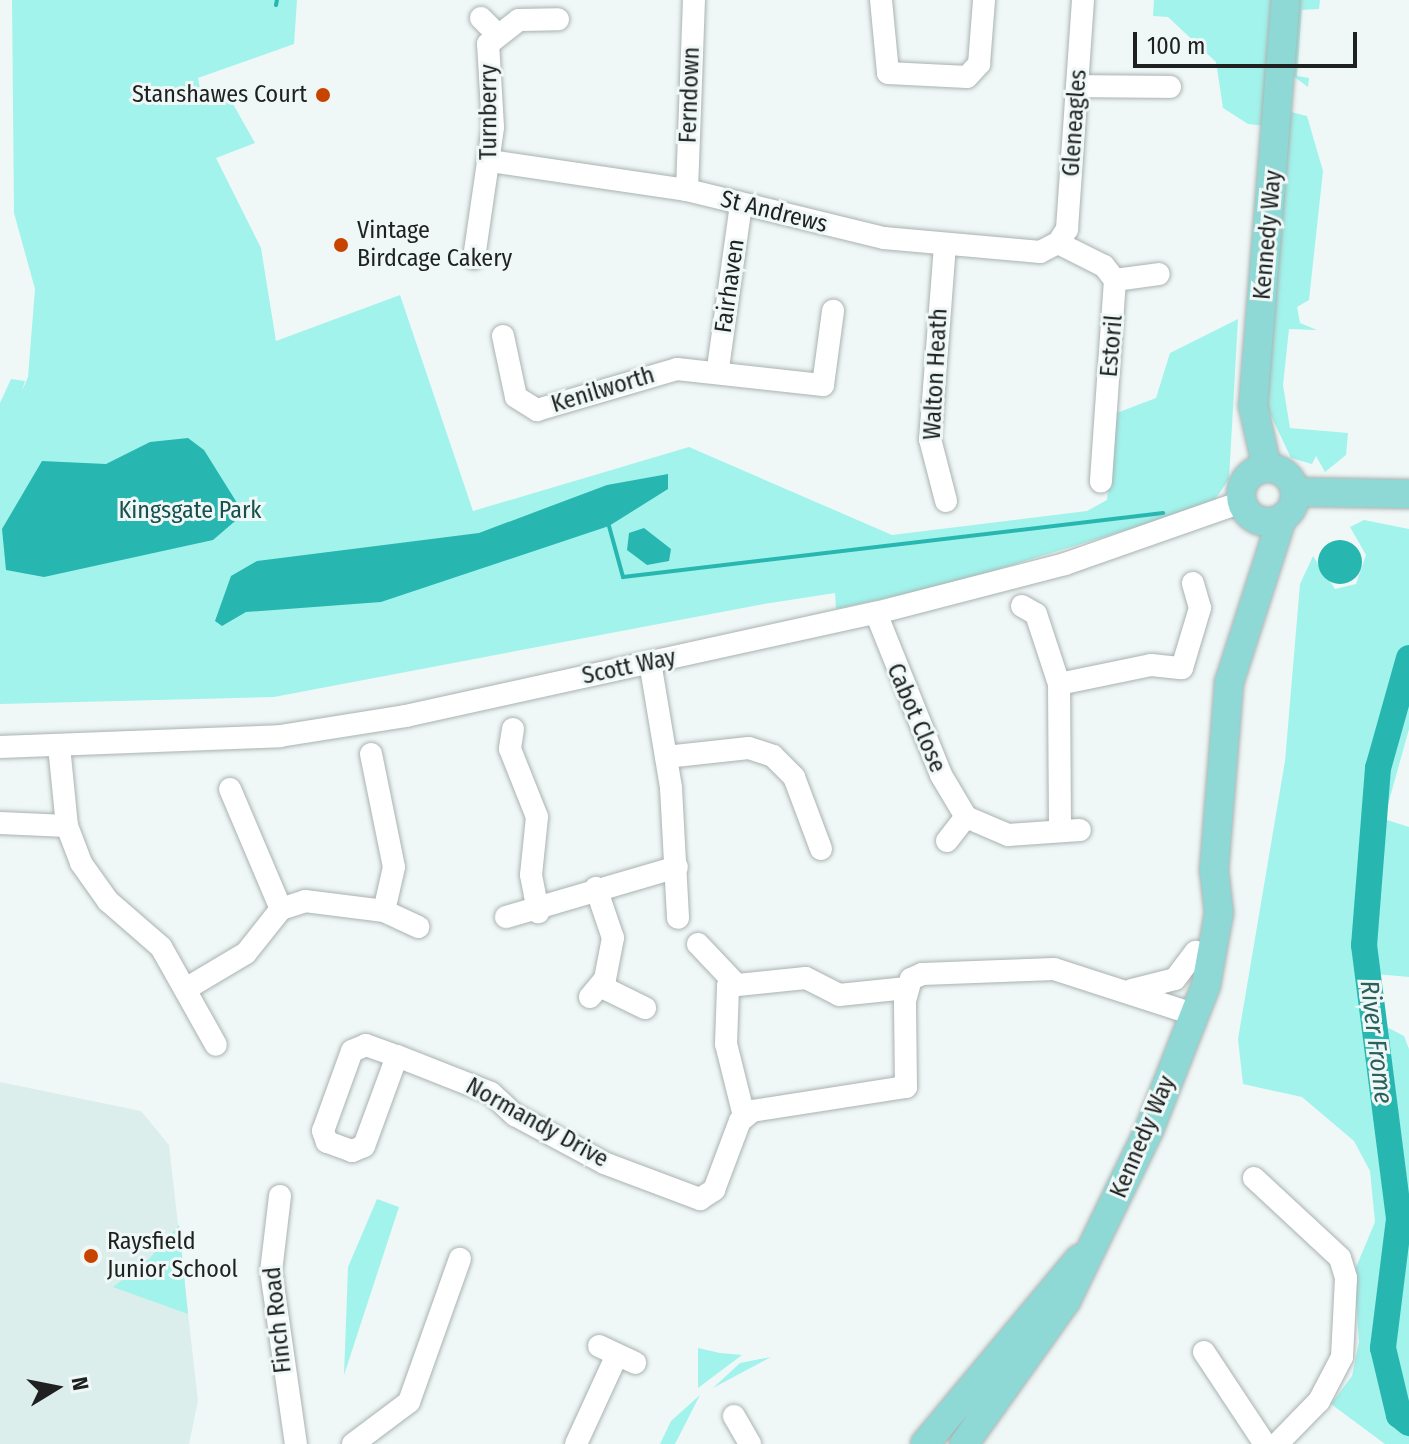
<!DOCTYPE html>
<style>
body{margin:0}
#map{position:relative;width:1409px;height:1444px;overflow:hidden;background:#eff8f7;font-family:"Fira Sans Condensed",sans-serif}
div>[style]{position:absolute}
[style*='--x']{left:calc(var(--x)*1px);top:calc(var(--y)*1px);width:calc(var(--w)*1px);rotate:calc(var(--a)*1deg)}
.built>*{inset:0;background:#dbeeec}
.green>*{inset:0;background:#a2f3ec}
.water>*{inset:0;background:#27b7b0}
.round{border-radius:50%}
.stream>*{height:4px;margin:-2px;padding:0 2px;transform-origin:2px;border-radius:2px;background:#27b7b0}
.river>*{height:26px;margin:-13px;padding:0 13px;transform-origin:13px;border-radius:13px;background:#27b7b0}
.roads{filter:drop-shadow(0 0 2px #aab2b1) drop-shadow(0 0 2px #aab2b1)}
.minor>*{height:22px;margin:-11px;padding:0 11px;transform-origin:11px;border-radius:11px;background:#fff}
.major>*{height:28px;margin:-14px;padding:0 14px;transform-origin:14px;border-radius:14px;background:#8ed9d5}
.major>.ring{margin:-14px;padding:0;box-sizing:content-box;background:none;border:28px solid #8ed9d5;border-radius:50%}
.dots>*{width:22px;height:22px;translate:-50% -50%;box-sizing:border-box;border:4px solid #eff8f7;border-radius:50%}
span{translate:-50% -50%;white-space:nowrap;text-align:center;line-height:1.15;-webkit-text-stroke:6px #eff8f7;paint-order:stroke}
.poi-label{font-size:24px;color:#1e2120}
.right{translate:-100% -50%;text-align:right}
.left{translate:0 -50%;text-align:left}
.street-label{font-size:24px;color:#1e2120}
.park-label{font-size:24px;color:#17504d}
.water-label{font-size:26px;color:#2a615d;font-style:italic}
.north{position:absolute;left:16px;top:1348px;width:80px;height:80px;-webkit-text-stroke:6px #eff8f7;paint-order:stroke;rotate:80deg;font-size:22px;font-weight:700;line-height:32px;text-align:center;color:#1e2120}
.north::after{content:'';display:block;margin:auto;width:28px;height:36px;background:#1e2120;clip-path:polygon(50% 0,100% 100%,50% 72%,0 100%)}
.scale{position:absolute;left:1133px;top:32px;width:224px;height:36px;box-sizing:border-box;border:4px solid #1e2120;border-top:0;padding-left:10px;font-size:24px;line-height:28px;white-space:nowrap;color:#1e2120;-webkit-text-stroke:6px #eff8f7;paint-order:stroke}
</style>
<div id="map">
<div class="built">
<i style="clip-path:polygon(0 1082px,141px 1111px,169px 1145px,198px 1401px,189px 1444px,0 1444px)"></i>
</div>
<div class="green">
<i style="clip-path:polygon(12px 0,297px 0,294px 44px,198px 78px,201px 93px,224px 88px,255px 143px,216px 158px,261px 248px,276px 341px,400px 295px,473px 511px,689px 447px,892px 535px,1087px 511px,1107px 500px,1114px 414px,1156px 398px,1170px 353px,1238px 319px,1229px 479px,1212px 504px,943px 586px,836px 609px,835px 593px,764px 604px,274px 697px,0 704px,0 403px,11px 379px,25px 381px,22px 391px,28px 377px,35px 289px,14px 213px)"></i>
<i style="clip-path:polygon(1154px 0,1272px 0,1266px 126px,1248px 124px,1223px 108px,1216px 62px,1168px 17px,1153px 16px)"></i>
<i style="clip-path:polygon(1294px 0,1320px 0,1319px 9px,1302px 10px,1297px 76px,1309px 78px,1308px 87px,1289px 73px)"></i>
<i style="clip-path:polygon(1287px 111px,1307px 116px,1323px 171px,1309px 300px,1297px 307px,1300px 323px,1317px 330px,1289px 329px,1283px 385px,1290px 428px,1348px 433px,1346px 455px,1325px 472px,1316px 456px,1312px 464px,1291px 458px,1266px 405px)"></i>
<i style="clip-path:polygon(1364px 520px,1409px 529px,1409px 729px,1384px 819px,1409px 827px,1409px 977px,1376px 974px,1381px 1024px,1404px 1036px,1409px 1049px,1409px 1444px,1385px 1444px,1331px 1404px,1352px 1376px,1359px 1342px,1354px 1272px,1375px 1222px,1370px 1171px,1354px 1141px,1302px 1097px,1243px 1084px,1238px 1039px,1285px 761px,1300px 584px,1313px 556px,1335px 589px,1356px 584px,1366px 555px,1350px 527px)"></i>
<i style="clip-path:polygon(377px 1199px,399px 1207px,344px 1375px,348px 1267px)"></i>
<i style="clip-path:polygon(179px 1225px,188px 1314px,113px 1287px,149px 1259px)"></i>
<i style="clip-path:polygon(698px 1348px,720px 1353px,742px 1355px,698px 1388px)"></i>
<i style="clip-path:polygon(771px 1357px,713px 1388px,740px 1363px)"></i>
<i style="clip-path:polygon(700px 1395px,675px 1444px,660px 1444px,671px 1421px)"></i>
</div>
<div class="water">
<i style="clip-path:polygon(188px 438px,204px 450px,239px 506px,241px 516px,213px 540px,44px 577px,6px 570px,2px 529px,42px 461px,106px 464px,150px 442px)"></i>
<i style="clip-path:polygon(668px 474px,668px 489px,609px 526px,381px 602px,246px 612px,222px 626px,215px 621px,231px 576px,257px 561px,479px 533px,607px 485px)"></i>
<i style="clip-path:polygon(644px 528px,671px 549px,669px 561px,647px 565px,627px 550px,629px 533px)"></i>
<i class="round" style="left:1318px;top:540px;width:44px;height:44px"></i>
</div>
<div class="stream">
<i style="--x:276;--y:5;--w:5;--a:-79"></i>
<i style="--x:609;--y:526;--w:53;--a:74.6"></i>
<i style="--x:623;--y:577;--w:544;--a:-6.76"></i>
</div>
<div class="river">
<i style="--x:1409;--y:658;--w:114;--a:105.7"></i>
<i style="--x:1378;--y:768;--w:178;--a:94.5"></i>
<i style="--x:1364;--y:945;--w:276;--a:82.7"></i>
<i style="--x:1399;--y:1219;--w:130;--a:97.1"></i>
<i style="--x:1383;--y:1348;--w:69;--a:76.6"></i>
<i style="--x:1399;--y:1415;--w:13;--a:39"></i>
</div>
<div class="roads">
<div class="minor">
<i style="--x:881;--y:0;--w:73;--a:84.5"></i>
<i style="--x:888;--y:73;--w:79;--a:2.9"></i>
<i style="--x:967;--y:77;--w:18;--a:-47"></i>
<i style="--x:979;--y:64;--w:64;--a:-85.5"></i>
<i style="--x:481;--y:18;--w:20;--a:45"></i>
<i style="--x:1077;--y:86;--w:93;--a:0.6"></i>
<i style="--x:490;--y:161;--w:199;--a:8.4"></i>
<i style="--x:687;--y:190;--w:203;--a:13.7"></i>
<i style="--x:884;--y:238;--w:157;--a:5.1"></i>
<i style="--x:1040;--y:252;--w:20;--a:-27"></i>
<i style="--x:687;--y:190;--w:190;--a:-87.9"></i>
<i style="--x:1058;--y:243;--w:51;--a:26.6"></i>
<i style="--x:1104;--y:266;--w:18;--a:52"></i>
<i style="--x:1115;--y:280;--w:202;--a:94"></i>
<i style="--x:1058;--y:243;--w:17;--a:-57"></i>
<i style="--x:1067;--y:229;--w:230;--a:-86"></i>
<i style="--x:945;--y:245;--w:195;--a:94.4"></i>
<i style="--x:930;--y:439;--w:64;--a:75.5"></i>
<i style="--x:474;--y:258;--w:132;--a:-81.7"></i>
<i style="--x:493;--y:127;--w:83;--a:-93.4"></i>
<i style="--x:488;--y:44;--w:39;--a:-38"></i>
<i style="--x:519;--y:20;--w:39;--a:-1"></i>
<i style="--x:1115;--y:280;--w:44;--a:-7.8"></i>
<i style="--x:503;--y:336;--w:62;--a:78"></i>
<i style="--x:516;--y:397;--w:25;--a:32"></i>
<i style="--x:537;--y:410;--w:146;--a:-16.3"></i>
<i style="--x:677;--y:369;--w:147;--a:6.3"></i>
<i style="--x:823;--y:385;--w:75;--a:-82.3"></i>
<i style="--x:718;--y:368;--w:166;--a:-82"></i>
<i style="--x:1022;--y:606;--w:16;--a:30"></i>
<i style="--x:1036;--y:614;--w:74;--a:71.8"></i>
<i style="--x:1059;--y:684;--w:147;--a:89.6"></i>
<i style="--x:876;--y:613;--w:175;--a:68.1"></i>
<i style="--x:941;--y:775;--w:49;--a:59.2"></i>
<i style="--x:966;--y:817;--w:46;--a:23.2"></i>
<i style="--x:1008;--y:835;--w:72;--a:-4"></i>
<i style="--x:650;--y:662;--w:128;--a:80.5"></i>
<i style="--x:671;--y:788;--w:130;--a:86.9"></i>
<i style="--x:1059;--y:684;--w:94;--a:-11.7"></i>
<i style="--x:1151;--y:665;--w:31;--a:6"></i>
<i style="--x:1182;--y:668;--w:63;--a:-73.3"></i>
<i style="--x:1200;--y:608;--w:26;--a:-106"></i>
<i style="--x:513;--y:729;--w:20;--a:99"></i>
<i style="--x:510;--y:749;--w:73;--a:68.3"></i>
<i style="--x:537;--y:817;--w:58;--a:95.9"></i>
<i style="--x:531;--y:875;--w:38;--a:79"></i>
<i style="--x:59;--y:746;--w:80;--a:84.3"></i>
<i style="--x:67;--y:826;--w:40;--a:69"></i>
<i style="--x:81;--y:863;--w:47;--a:54.6"></i>
<i style="--x:108;--y:901;--w:70;--a:41"></i>
<i style="--x:161;--y:947;--w:112;--a:60.7"></i>
<i style="--x:0;--y:747;--w:280;--a:-2.2"></i>
<i style="--x:280;--y:736;--w:128;--a:-9"></i>
<i style="--x:406;--y:716;--w:481;--a:-12.4"></i>
<i style="--x:876;--y:613;--w:195;--a:-14.5"></i>
<i style="--x:1065;--y:564;--w:188;--a:-19.3"></i>
<i style="--x:371;--y:754;--w:115;--a:78.5"></i>
<i style="--x:394;--y:867;--w:45;--a:102.8"></i>
<i style="--x:666;--y:757;--w:83;--a:-6.2"></i>
<i style="--x:749;--y:748;--w:25;--a:18"></i>
<i style="--x:773;--y:756;--w:30;--a:45"></i>
<i style="--x:794;--y:777;--w:77;--a:69.4"></i>
<i style="--x:230;--y:789;--w:130;--a:67"></i>
<i style="--x:0;--y:823;--w:67;--a:2.6"></i>
<i style="--x:947;--y:841;--w:31;--a:-52"></i>
<i style="--x:506;--y:917;--w:178;--a:-16.3"></i>
<i style="--x:698;--y:944;--w:51;--a:46.6"></i>
<i style="--x:189;--y:987;--w:66;--a:-30.8"></i>
<i style="--x:246;--y:953;--w:56;--a:-51.5"></i>
<i style="--x:281;--y:909;--w:25;--a:-18"></i>
<i style="--x:305;--y:901;--w:80;--a:7.2"></i>
<i style="--x:384;--y:911;--w:38;--a:25"></i>
<i style="--x:602;--y:987;--w:48;--a:26"></i>
<i style="--x:1132;--y:990;--w:44;--a:-14.3"></i>
<i style="--x:1175;--y:979;--w:34;--a:-53"></i>
<i style="--x:590;--y:997;--w:23;--a:-50"></i>
<i style="--x:605;--y:979;--w:42;--a:-79"></i>
<i style="--x:613;--y:938;--w:53;--a:-108.8"></i>
<i style="--x:397;--y:1056;--w:96;--a:110.1"></i>
<i style="--x:364;--y:1146;--w:13;--a:157"></i>
<i style="--x:352;--y:1151;--w:27;--a:-160"></i>
<i style="--x:327;--y:1142;--w:12;--a:-110"></i>
<i style="--x:323;--y:1131;--w:85;--a:-70.1"></i>
<i style="--x:352;--y:1051;--w:15;--a:-23"></i>
<i style="--x:366;--y:1045;--w:33;--a:20"></i>
<i style="--x:397;--y:1056;--w:101;--a:21.5"></i>
<i style="--x:491;--y:1093;--w:33;--a:43"></i>
<i style="--x:515;--y:1115;--w:101;--a:28.3"></i>
<i style="--x:604;--y:1163;--w:103;--a:20.6"></i>
<i style="--x:700;--y:1199;--w:17;--a:-33"></i>
<i style="--x:714;--y:1190;--w:74;--a:-69.4"></i>
<i style="--x:740;--y:1121;--w:16;--a:-40"></i>
<i style="--x:752;--y:1111;--w:156;--a:-8.9"></i>
<i style="--x:906;--y:1087;--w:86;--a:-90.7"></i>
<i style="--x:905;--y:1001;--w:23;--a:-75"></i>
<i style="--x:911;--y:979;--w:12;--a:-24"></i>
<i style="--x:922;--y:974;--w:132;--a:-2.2"></i>
<i style="--x:1054;--y:969;--w:143;--a:17.9"></i>
<i style="--x:744;--y:1116;--w:74;--a:-104"></i>
<i style="--x:726;--y:1044;--w:58;--a:-88"></i>
<i style="--x:728;--y:986;--w:78;--a:-5.9"></i>
<i style="--x:806;--y:978;--w:37;--a:27"></i>
<i style="--x:839;--y:995;--w:68;--a:-5.9"></i>
<i style="--x:1254;--y:1178;--w:117;--a:42.9"></i>
<i style="--x:1340;--y:1258;--w:21;--a:73"></i>
<i style="--x:1346;--y:1278;--w:79;--a:92.9"></i>
<i style="--x:1342;--y:1357;--w:50;--a:117.6"></i>
<i style="--x:1319;--y:1401;--w:60;--a:134.3"></i>
<i style="--x:280;--y:1196;--w:76;--a:96.8"></i>
<i style="--x:271;--y:1271;--w:175;--a:81.8"></i>
<i style="--x:599;--y:1346;--w:40;--a:25"></i>
<i style="--x:1204;--y:1352;--w:110;--a:56.5"></i>
<i style="--x:734;--y:1416;--w:32;--a:60"></i>
<i style="--x:353;--y:1444;--w:70;--a:-36.9"></i>
<i style="--x:409;--y:1402;--w:152;--a:-70.4"></i>
<i style="--x:576;--y:1444;--w:98;--a:-65.3"></i>
</div>
<div class="major">
<i style="--x:1267;--y:468;--w:64;--a:-102.7"></i>
<i style="--x:1253;--y:406;--w:407;--a:-85.4"></i>
<i class="ring" style="left:1241px;top:468px;width:26px;height:26px"></i>
<i style="--x:1295;--y:492;--w:114;--a:1"></i>
<i style="--x:925;--y:1444;--w:241;--a:-50.2"></i>
<i style="--x:964;--y:1444;--w:176;--a:-54.5"></i>
<i style="--x:1066;--y:1301;--w:190;--a:-64.1"></i>
<i style="--x:1149;--y:1130;--w:156;--a:-68.5"></i>
<i style="--x:1206;--y:985;--w:73;--a:-79.8"></i>
<i style="--x:1219;--y:913;--w:43;--a:-96.6"></i>
<i style="--x:1214;--y:870;--w:188;--a:-85.4"></i>
<i style="--x:1229;--y:683;--w:173;--a:-72.2"></i>
</div>
</div>
<div class="dots">
<i style="left:323px;top:95px;background:#c94300"></i>
<i style="left:341px;top:245px;background:#c94300"></i>
<i style="left:91px;top:1256px;background:#c94300"></i>
</div>
<div class="poi-label">
<span class="right" style="left:307px;top:95px">Stanshawes Court</span>
<span class="left" style="left:357px;top:245px">Vintage<br>Birdcage Cakery</span>
<span class="left" style="left:107px;top:1256px">Raysfield<br>Junior School</span>
</div>
<div class="street-label">
<span style="left:690px;top:95px;rotate:-88deg">Ferndown</span>
<span style="left:489px;top:112px;rotate:-90deg">Turnberry</span>
<span style="left:1075px;top:123px;rotate:-86deg">Gleneagles</span>
<span style="left:774px;top:212px;rotate:14deg">St Andrews</span>
<span style="left:1268px;top:235px;rotate:-85deg">Kennedy Way</span>
<span style="left:730px;top:286px;rotate:-82deg">Fairhaven</span>
<span style="left:1112px;top:346px;rotate:-85deg">Estoril</span>
<span style="left:936px;top:374px;rotate:-87deg">Walton Heath</span>
<span style="left:603px;top:390px;rotate:-17deg">Kenilworth</span>
<span style="left:629px;top:667px;rotate:-12deg">Scott Way</span>
<span style="left:916px;top:718px;rotate:67deg">Cabot Close</span>
<span style="left:537px;top:1123px;rotate:29deg">Normandy Drive</span>
<span style="left:1143px;top:1137px;rotate:-67deg">Kennedy Way</span>
<span style="left:278px;top:1320px;rotate:-96deg">Finch Road</span>
</div>
<div class="park-label">
<span style="left:190px;top:511px">Kingsgate Park</span>
</div>
<div class="water-label">
<span style="left:1376px;top:1042px;rotate:83deg">River Frome</span>
</div>
<div class="north">N</div>
<div class="scale">100 m</div>
</div>
